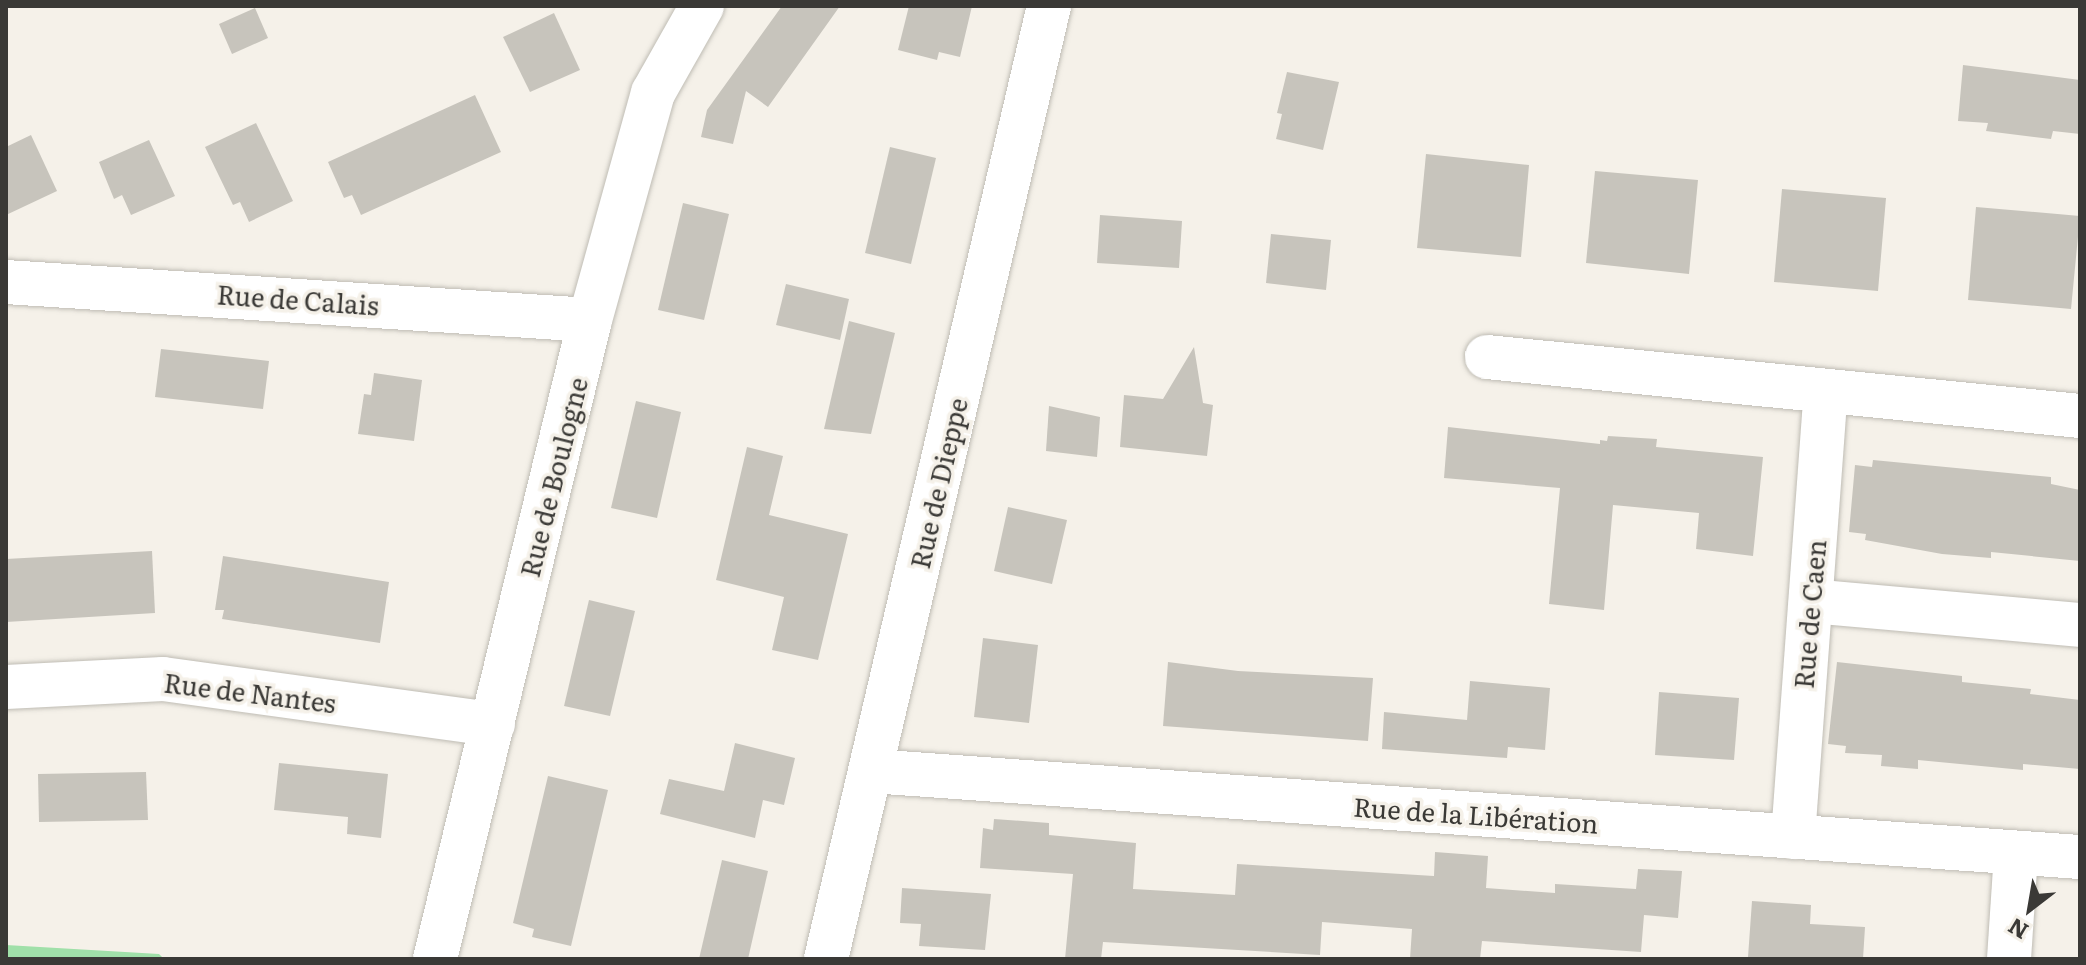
<!DOCTYPE html>
<meta charset="utf-8">
<style>
body{margin:0}
#map{position:relative;width:2086px;height:965px;overflow:hidden;background:#f5f1e9;font-family:Literata,serif}
div>[style]{position:absolute}
[style*='--x']{left:calc(var(--x)*1px);top:calc(var(--y)*1px);width:calc(var(--w)*1px);rotate:calc(var(--a)*1deg)}
.green>*{inset:0;background:#a0e0a9}
.building>*{inset:0;background:#c7c4bc}
.roads{filter:drop-shadow(0 0 2px #bfbcb4) drop-shadow(0 0 2px #bfbcb4)}
.street>*{height:44px;margin:-22px;padding:0 22px;transform-origin:22px;border-radius:22px;background:#fff}
span{translate:-50% -50%;white-space:nowrap;text-align:center;line-height:1.15;-webkit-text-stroke:7px #f5f1e9;paint-order:stroke}
.street-label{font-size:26px;color:#3a3936}
.frame{position:absolute;inset:0;border:8px solid #3a3936;pointer-events:none}
.north{position:absolute;left:1990px;top:869px;width:80px;height:80px;-webkit-text-stroke:6px #f5f1e9;paint-order:stroke;rotate:211deg;font-size:22px;font-weight:700;line-height:32px;text-align:center;color:#3a3936}
.north::after{content:'';display:block;margin:auto;width:28px;height:36px;background:#3a3936;clip-path:polygon(50% 0,100% 100%,50% 72%,0 100%)}
</style>
<div id="map">
<div class="green">
<i style="clip-path:polygon(6px 945px,159px 954px,164px 959px,6px 959px)"></i>
</div>
<div class="building">
<i style="clip-path:polygon(782px 6px,840px 6px,768px 107px,746px 91px,733px 144px,701px 137px,707px 110px)"></i>
<i style="clip-path:polygon(909px 6px,972px 6px,960px 57px,939px 52px,937px 60px,898px 50px)"></i>
<i style="clip-path:polygon(255px 8px,268px 38px,232px 54px,219px 24px)"></i>
<i style="clip-path:polygon(554px 13px,580px 70px,530px 92px,503px 37px)"></i>
<i style="clip-path:polygon(1963px 65px,2080px 80px,2080px 134px,2053px 131px,2051px 139px,1986px 131px,1988px 123px,1958px 121px)"></i>
<i style="clip-path:polygon(1287px 72px,1339px 82px,1323px 150px,1276px 139px,1282px 114px,1277px 113px)"></i>
<i style="clip-path:polygon(475px 95px,501px 152px,361px 215px,352px 195px,344px 198px,328px 162px)"></i>
<i style="clip-path:polygon(256px 123px,293px 201px,249px 222px,240px 202px,233px 205px,205px 147px)"></i>
<i style="clip-path:polygon(31px 135px,57px 191px,6px 215px,6px 147px)"></i>
<i style="clip-path:polygon(149px 140px,175px 196px,131px 215px,122px 195px,114px 199px,99px 162px)"></i>
<i style="clip-path:polygon(890px 147px,936px 158px,911px 264px,865px 253px)"></i>
<i style="clip-path:polygon(1426px 154px,1529px 165px,1521px 257px,1417px 248px)"></i>
<i style="clip-path:polygon(1595px 171px,1698px 180px,1689px 274px,1586px 263px)"></i>
<i style="clip-path:polygon(1782px 189px,1886px 198px,1878px 291px,1774px 282px)"></i>
<i style="clip-path:polygon(683px 203px,729px 214px,704px 320px,658px 310px)"></i>
<i style="clip-path:polygon(1976px 207px,2080px 216px,2071px 309px,1968px 300px)"></i>
<i style="clip-path:polygon(1100px 215px,1182px 221px,1179px 268px,1097px 263px)"></i>
<i style="clip-path:polygon(1271px 234px,1331px 240px,1326px 290px,1266px 283px)"></i>
<i style="clip-path:polygon(786px 284px,849px 299px,840px 340px,776px 325px)"></i>
<i style="clip-path:polygon(849px 321px,895px 333px,871px 434px,824px 429px)"></i>
<i style="clip-path:polygon(1194px 347px,1203px 403px,1213px 405px,1207px 456px,1120px 447px,1124px 395px,1163px 399px)"></i>
<i style="clip-path:polygon(161px 349px,269px 361px,263px 409px,155px 397px)"></i>
<i style="clip-path:polygon(374px 373px,422px 380px,414px 441px,358px 434px,364px 394px,371px 395px)"></i>
<i style="clip-path:polygon(636px 401px,681px 412px,657px 518px,611px 508px)"></i>
<i style="clip-path:polygon(1049px 406px,1100px 417px,1097px 457px,1046px 451px)"></i>
<i style="clip-path:polygon(1448px 427px,1600px 444px,1600px 440px,1607px 441px,1608px 436px,1657px 439px,1656px 447px,1763px 457px,1753px 556px,1696px 549px,1699px 513px,1613px 505px,1604px 610px,1549px 604px,1560px 488px,1444px 478px)"></i>
<i style="clip-path:polygon(747px 447px,783px 456px,769px 515px,848px 534px,818px 660px,772px 650px,784px 597px,716px 580px)"></i>
<i style="clip-path:polygon(1873px 460px,2051px 477px,2051px 484px,2080px 490px,2080px 561px,1991px 552px,1991px 558px,1942px 554px,1865px 540px,1866px 534px,1849px 532px,1855px 465px,1872px 467px)"></i>
<i style="clip-path:polygon(1008px 507px,1067px 520px,1052px 584px,994px 571px)"></i>
<i style="clip-path:polygon(152px 551px,155px 613px,6px 622px,6px 559px)"></i>
<i style="clip-path:polygon(223px 556px,389px 582px,380px 643px,222px 619px,224px 610px,215px 610px)"></i>
<i style="clip-path:polygon(589px 600px,635px 611px,610px 716px,564px 706px)"></i>
<i style="clip-path:polygon(983px 638px,1038px 645px,1029px 723px,974px 717px)"></i>
<i style="clip-path:polygon(1168px 662px,1238px 671px,1373px 678px,1368px 741px,1163px 726px)"></i>
<i style="clip-path:polygon(1837px 662px,1962px 676px,1962px 682px,2031px 689px,2030px 694px,2080px 700px,2080px 769px,2023px 764px,2023px 770px,1918px 760px,1918px 769px,1881px 766px,1882px 755px,1845px 753px,1846px 746px,1828px 744px)"></i>
<i style="clip-path:polygon(1470px 681px,1550px 688px,1545px 750px,1508px 747px,1507px 758px,1382px 749px,1384px 712px,1467px 720px)"></i>
<i style="clip-path:polygon(1659px 692px,1739px 698px,1734px 760px,1655px 755px)"></i>
<i style="clip-path:polygon(735px 743px,795px 758px,784px 805px,763px 800px,755px 838px,660px 814px,669px 779px,724px 791px)"></i>
<i style="clip-path:polygon(279px 763px,388px 774px,381px 838px,347px 834px,348px 817px,274px 810px)"></i>
<i style="clip-path:polygon(146px 772px,148px 820px,39px 822px,38px 774px)"></i>
<i style="clip-path:polygon(548px 776px,608px 790px,571px 946px,532px 937px,534px 929px,513px 923px)"></i>
<i style="clip-path:polygon(994px 819px,1049px 823px,1049px 835px,1136px 843px,1133px 889px,1235px 895px,1237px 864px,1434px 876px,1435px 852px,1488px 856px,1486px 888px,1555px 893px,1555px 884px,1636px 889px,1638px 869px,1682px 871px,1678px 918px,1644px 915px,1641px 952px,1482px 941px,1480px 959px,1410px 959px,1412px 929px,1322px 922px,1320px 955px,1103px 942px,1101px 959px,1065px 959px,1073px 874px,980px 868px,983px 828px,993px 830px)"></i>
<i style="clip-path:polygon(722px 860px,768px 871px,748px 959px,699px 959px)"></i>
<i style="clip-path:polygon(902px 888px,991px 894px,985px 950px,919px 946px,921px 924px,900px 923px)"></i>
<i style="clip-path:polygon(1752px 901px,1811px 905px,1810px 924px,1865px 927px,1863px 959px,1748px 957px)"></i>
</div>
<div class="roads">
<div class="street">
<i style="--x:6;--y:282;--w:585;--a:3.72"></i>
<i style="--x:1487;--y:357;--w:596;--a:5.68"></i>
<i style="--x:1811;--y:601;--w:270;--a:5.1"></i>
<i style="--x:6;--y:687;--w:157;--a:-2.9"></i>
<i style="--x:163;--y:679;--w:333;--a:7.8"></i>
<i style="--x:871;--y:771;--w:1212;--a:4.07"></i>
<i style="--x:1793;--y:837;--w:446;--a:-85.8"></i>
<i style="--x:435;--y:959;--w:658;--a:-76.37"></i>
<i style="--x:590;--y:320;--w:236;--a:-74.5"></i>
<i style="--x:653;--y:93;--w:100;--a:-60.6"></i>
<i style="--x:826;--y:959;--w:979;--a:-76.83"></i>
<i style="--x:2009;--y:959;--w:106;--a:-86.2"></i>
</div>
</div>
<div class="street-label">
<span style="left:298px;top:299px;rotate:4deg">Rue de Calais</span>
<span style="left:553px;top:477px;rotate:-76deg">Rue de Boulogne</span>
<span style="left:938px;top:483px;rotate:-77deg">Rue de Dieppe</span>
<span style="left:1809px;top:614px;rotate:-85deg">Rue de Caen</span>
<span style="left:250px;top:692px;rotate:7deg">Rue de Nantes</span>
<span style="left:1476px;top:814px;rotate:4deg">Rue de la Libération</span>
</div>
<div class="frame"></div>
<div class="north">N</div>
</div>
